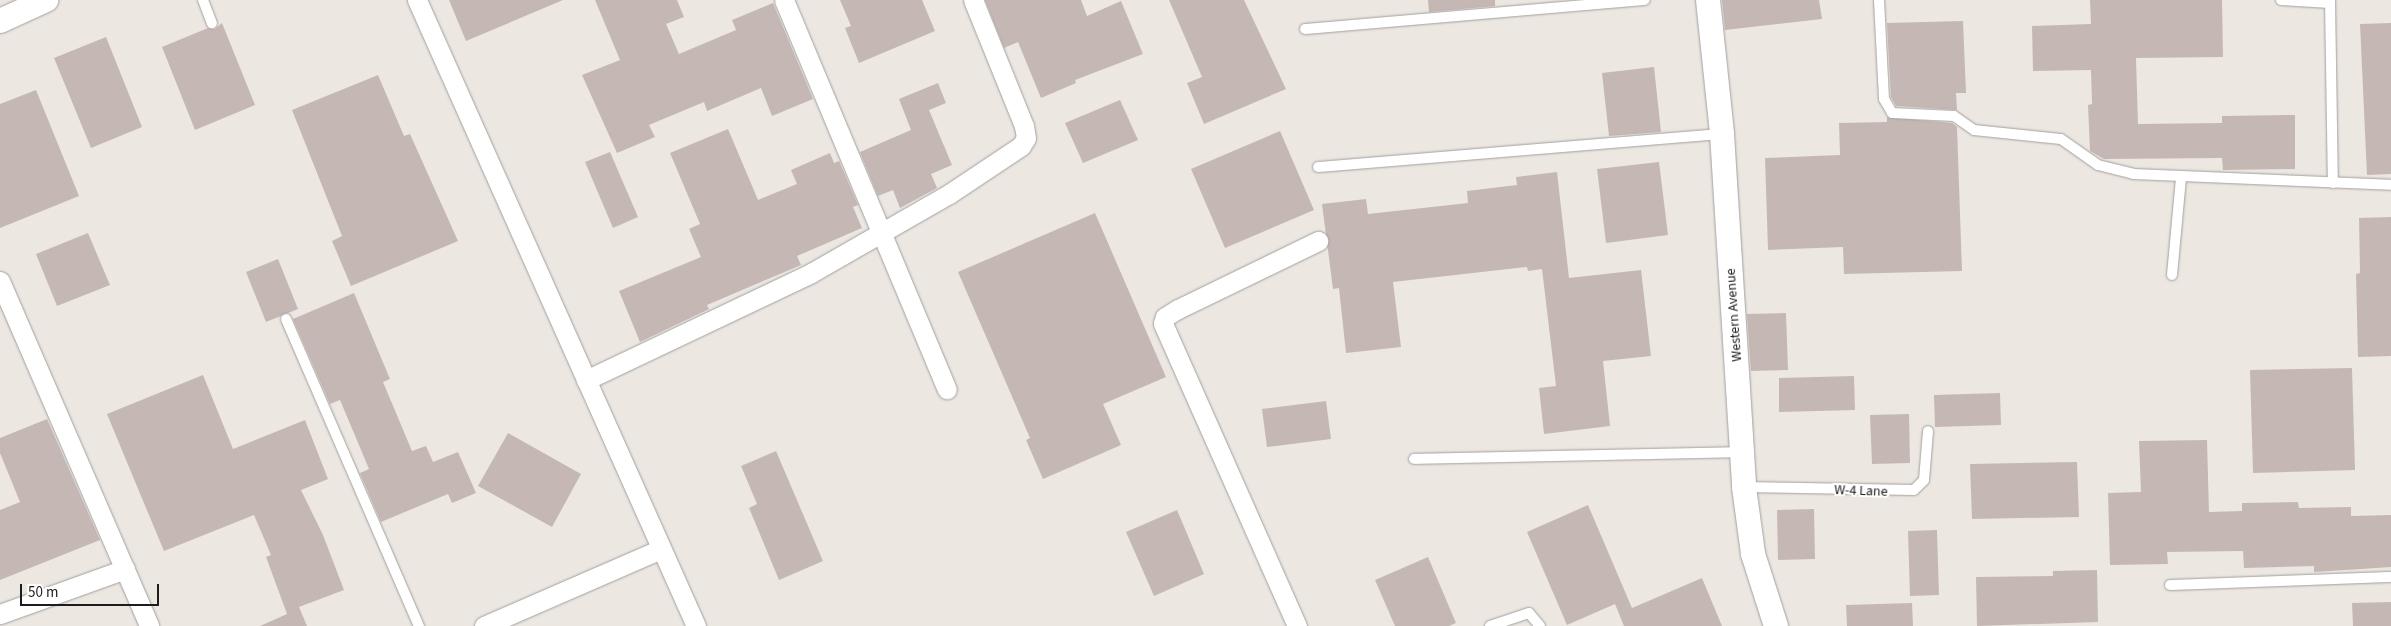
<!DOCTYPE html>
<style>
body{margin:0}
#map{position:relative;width:2391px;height:626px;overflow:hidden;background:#ede7e1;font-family:"Source Sans 3",sans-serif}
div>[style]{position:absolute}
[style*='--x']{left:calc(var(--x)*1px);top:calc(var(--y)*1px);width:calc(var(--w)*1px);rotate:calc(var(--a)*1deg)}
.building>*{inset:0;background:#c5b8b4}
.roads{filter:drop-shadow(0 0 1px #a0a0a0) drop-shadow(0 0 1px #a0a0a0)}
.service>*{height:10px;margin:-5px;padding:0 5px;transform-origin:5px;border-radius:5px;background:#fff}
.minor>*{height:19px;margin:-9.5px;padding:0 9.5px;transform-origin:9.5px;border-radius:9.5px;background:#fff}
.tertiary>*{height:24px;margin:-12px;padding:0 12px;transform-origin:12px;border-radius:12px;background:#fff}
span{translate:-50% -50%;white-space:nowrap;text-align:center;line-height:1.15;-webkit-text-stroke:4px #fff;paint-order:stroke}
.street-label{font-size:14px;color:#1c1c1c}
.scale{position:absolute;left:20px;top:584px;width:139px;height:22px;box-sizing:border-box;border:2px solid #1c1c1c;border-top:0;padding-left:6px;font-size:15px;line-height:18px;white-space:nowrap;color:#1c1c1c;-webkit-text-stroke:4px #fff;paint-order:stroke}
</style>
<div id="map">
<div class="building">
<i style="clip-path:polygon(449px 0,563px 0,466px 41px)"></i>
<i style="clip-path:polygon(595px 0,677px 0,684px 17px,666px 24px,679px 54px,736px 30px,732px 20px,773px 3px,813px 99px,772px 116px,761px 88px,707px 111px,704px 102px,649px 125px,655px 137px,617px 153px,582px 75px,620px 60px)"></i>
<i style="clip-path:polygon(840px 0,922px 0,935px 31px,859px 63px,845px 28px,851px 26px)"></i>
<i style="clip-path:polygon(985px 0,1081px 0,1087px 16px,1121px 1px,1143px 54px,1075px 80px,1076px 83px,1041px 98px,1018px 42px,1004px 48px)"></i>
<i style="clip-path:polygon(1169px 0,1244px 0,1286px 89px,1204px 124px,1187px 83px,1202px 77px)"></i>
<i style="clip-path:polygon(1428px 0,1495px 0,1495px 6px,1429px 12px)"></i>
<i style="clip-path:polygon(1722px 0,1819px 0,1822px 19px,1725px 30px)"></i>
<i style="clip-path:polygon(2090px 0,2222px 0,2223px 57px,2136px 58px,2138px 124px,2222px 123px,2222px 116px,2295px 115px,2295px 169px,2223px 170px,2222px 158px,2104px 159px,2090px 151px,2088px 105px,2092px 104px,2091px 70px,2033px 71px,2032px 26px,2091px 24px)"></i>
<i style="clip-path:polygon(1963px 21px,1966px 93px,1956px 93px,1957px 110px,1896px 106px,1891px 97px,1887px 23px)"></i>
<i style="clip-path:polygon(222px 23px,255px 105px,195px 130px,162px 47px,208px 28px,215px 29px)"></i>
<i style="clip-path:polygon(2391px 23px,2391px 174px,2367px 175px,2360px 24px)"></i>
<i style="clip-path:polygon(106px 37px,142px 127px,91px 148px,54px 58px)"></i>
<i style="clip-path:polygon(1654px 67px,1661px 132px,1609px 136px,1602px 73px)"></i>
<i style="clip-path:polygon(378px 75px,404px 136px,410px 134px,458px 241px,351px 286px,332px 241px,342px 236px,292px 110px)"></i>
<i style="clip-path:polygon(938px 83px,946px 103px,929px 110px,952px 165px,931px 174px,937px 188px,900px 208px,893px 190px,878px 196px,860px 152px,911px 130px,899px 99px)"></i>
<i style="clip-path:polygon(36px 90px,79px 196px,0 228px,0 104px)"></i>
<i style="clip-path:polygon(1120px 100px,1138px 140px,1083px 163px,1065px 123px)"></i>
<i style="clip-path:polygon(1887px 117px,1952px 123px,1957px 127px,1962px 271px,1844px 274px,1843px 247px,1768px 250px,1765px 158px,1840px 155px,1839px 123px,1887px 122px)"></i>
<i style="clip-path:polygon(728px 129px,758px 200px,797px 184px,791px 170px,830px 153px,834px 163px,839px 161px,858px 205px,853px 207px,862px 228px,797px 256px,801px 265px,707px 305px,709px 309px,640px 342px,619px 291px,701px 257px,689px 229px,700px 224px,670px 153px)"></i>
<i style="clip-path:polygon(1280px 131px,1314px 210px,1225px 248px,1191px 169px)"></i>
<i style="clip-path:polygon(610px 152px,638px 217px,613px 228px,585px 162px)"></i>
<i style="clip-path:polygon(1659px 162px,1668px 235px,1606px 243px,1597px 169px)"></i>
<i style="clip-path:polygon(1557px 172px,1569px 278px,1641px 270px,1651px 356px,1603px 361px,1610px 426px,1544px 434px,1539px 388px,1556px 386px,1542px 269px,1528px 271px,1527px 267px,1393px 282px,1401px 347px,1346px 353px,1339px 288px,1333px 289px,1322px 204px,1366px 199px,1368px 214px,1468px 203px,1467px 191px,1517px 185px,1516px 177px)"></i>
<i style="clip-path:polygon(1095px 213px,1166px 377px,1103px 404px,1121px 445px,1043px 479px,1026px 440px,1030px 438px,958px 272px)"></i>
<i style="clip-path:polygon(2391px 217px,2391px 356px,2358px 357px,2356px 274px,2360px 273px,2359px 218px)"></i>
<i style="clip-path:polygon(88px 233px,110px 285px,57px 306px,36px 254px)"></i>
<i style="clip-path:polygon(278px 259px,298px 309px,266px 322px,246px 272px)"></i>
<i style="clip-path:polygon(354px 293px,390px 379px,383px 382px,412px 451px,426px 446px,433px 462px,458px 452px,476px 493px,452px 503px,448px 494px,381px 522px,360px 473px,369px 469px,340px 400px,330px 404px,293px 319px)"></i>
<i style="clip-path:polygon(1786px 313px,1788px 370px,1751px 371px,1747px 314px)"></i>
<i style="clip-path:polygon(2352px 368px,2355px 470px,2253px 473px,2250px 370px)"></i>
<i style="clip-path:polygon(203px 375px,233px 449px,305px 420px,328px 479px,301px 490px,323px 535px,344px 590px,299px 607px,307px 626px,260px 626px,287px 614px,266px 557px,271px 555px,254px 515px,164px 551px,131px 472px,107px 414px)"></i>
<i style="clip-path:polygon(1854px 376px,1855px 410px,1779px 412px,1779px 378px)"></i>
<i style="clip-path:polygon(2000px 393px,2001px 425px,1935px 427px,1934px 395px)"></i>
<i style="clip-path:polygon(1326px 401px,1331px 439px,1267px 447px,1262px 409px)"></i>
<i style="clip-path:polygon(1909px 414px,1910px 463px,1872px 464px,1870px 415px)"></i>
<i style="clip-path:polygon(47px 419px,100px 540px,0 580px,0 510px,20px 502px,0 453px,0 438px)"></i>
<i style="clip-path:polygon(508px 433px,581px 474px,552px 527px,478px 486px)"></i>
<i style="clip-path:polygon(2207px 440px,2209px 512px,2242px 511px,2242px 503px,2298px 502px,2299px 508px,2351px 507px,2351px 516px,2391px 515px,2391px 567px,2314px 572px,2314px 566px,2244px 568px,2243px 551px,2167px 552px,2168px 564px,2110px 565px,2108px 493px,2141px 492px,2139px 441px)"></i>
<i style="clip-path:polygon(776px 451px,823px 561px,779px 580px,749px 508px,757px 504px,741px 466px)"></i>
<i style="clip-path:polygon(2077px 462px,2079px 517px,1972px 519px,1970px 464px)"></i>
<i style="clip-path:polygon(1588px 505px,1632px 608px,1702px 578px,1722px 626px,1624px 626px,1615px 604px,1567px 625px,1527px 532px)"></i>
<i style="clip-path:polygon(1814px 509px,1815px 559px,1778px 560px,1777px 510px)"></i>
<i style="clip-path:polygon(1177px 510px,1204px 574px,1154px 596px,1126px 532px)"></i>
<i style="clip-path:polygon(1937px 530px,1939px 595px,1910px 596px,1908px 531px)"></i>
<i style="clip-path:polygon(1428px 557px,1456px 623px,1449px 626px,1395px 626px,1375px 580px)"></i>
<i style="clip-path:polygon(2097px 570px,2098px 622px,1977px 626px,1976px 577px,2053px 576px,2053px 571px)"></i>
<i style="clip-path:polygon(2391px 602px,2391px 626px,2353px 626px,2352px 603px)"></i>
<i style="clip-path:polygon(1912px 603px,1913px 626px,1847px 626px,1846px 605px)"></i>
</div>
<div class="roads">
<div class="service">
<i style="--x:203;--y:0;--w:25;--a:69"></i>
<i style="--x:1879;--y:0;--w:99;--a:87.1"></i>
<i style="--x:1884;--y:99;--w:16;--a:60"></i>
<i style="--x:1892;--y:113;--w:62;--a:2.8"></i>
<i style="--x:1954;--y:116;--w:24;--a:35"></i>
<i style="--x:1974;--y:130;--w:87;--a:5.9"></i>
<i style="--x:2061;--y:139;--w:45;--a:35.1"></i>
<i style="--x:2098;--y:165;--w:36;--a:14"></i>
<i style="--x:2133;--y:174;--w:258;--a:2.4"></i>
<i style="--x:2281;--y:0;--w:49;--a:3.5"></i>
<i style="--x:2330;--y:0;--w:183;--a:89.1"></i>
<i style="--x:1305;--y:29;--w:341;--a:-4.9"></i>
<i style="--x:1318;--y:167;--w:405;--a:-4.7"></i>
<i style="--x:2172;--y:275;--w:97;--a:-84.7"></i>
<i style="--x:286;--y:319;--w:335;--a:66.6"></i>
<i style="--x:1414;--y:459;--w:328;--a:-1.2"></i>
<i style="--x:1744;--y:487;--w:170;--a:1"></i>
<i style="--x:1914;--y:490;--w:14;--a:-45"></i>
<i style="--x:1924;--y:480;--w:49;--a:-85.3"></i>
<i style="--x:2170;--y:585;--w:221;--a:-2.1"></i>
<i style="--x:1490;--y:626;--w:41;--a:-18.4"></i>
<i style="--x:1529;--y:613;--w:17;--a:50"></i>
</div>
<div class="minor">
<i style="--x:417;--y:0;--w:685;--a:65.98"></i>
<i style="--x:784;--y:0;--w:422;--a:67.3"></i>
<i style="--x:0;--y:281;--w:376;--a:66.6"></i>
<i style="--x:586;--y:380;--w:249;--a:-25.4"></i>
<i style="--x:811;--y:273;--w:159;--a:-29.8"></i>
<i style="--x:949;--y:194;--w:87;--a:-33.7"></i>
<i style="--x:1021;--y:146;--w:9;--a:-58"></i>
<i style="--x:1026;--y:138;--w:12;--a:-99"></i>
<i style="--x:1024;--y:126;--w:136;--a:-112"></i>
<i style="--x:0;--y:614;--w:133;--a:-19.8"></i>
<i style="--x:484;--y:626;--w:193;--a:-23.5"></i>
<i style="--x:1297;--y:626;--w:331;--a:-113.9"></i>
<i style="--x:1163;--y:323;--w:6;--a:-72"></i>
<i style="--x:1165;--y:317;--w:15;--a:-32"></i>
<i style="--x:1178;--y:309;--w:156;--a:-25.9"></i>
</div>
<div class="tertiary">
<i style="--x:1708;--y:0;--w:135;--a:84"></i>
<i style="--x:1722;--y:134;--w:354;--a:86.4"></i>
<i style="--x:1744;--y:487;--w:68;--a:82.3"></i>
<i style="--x:1753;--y:554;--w:76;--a:72.3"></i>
<i style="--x:0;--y:21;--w:51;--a:-24.5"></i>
</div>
</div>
<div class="street-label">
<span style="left:1734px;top:315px;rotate:-94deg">Western Avenue</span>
<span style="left:1861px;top:491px;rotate:2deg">W-4 Lane</span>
</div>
<div class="scale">50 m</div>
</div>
